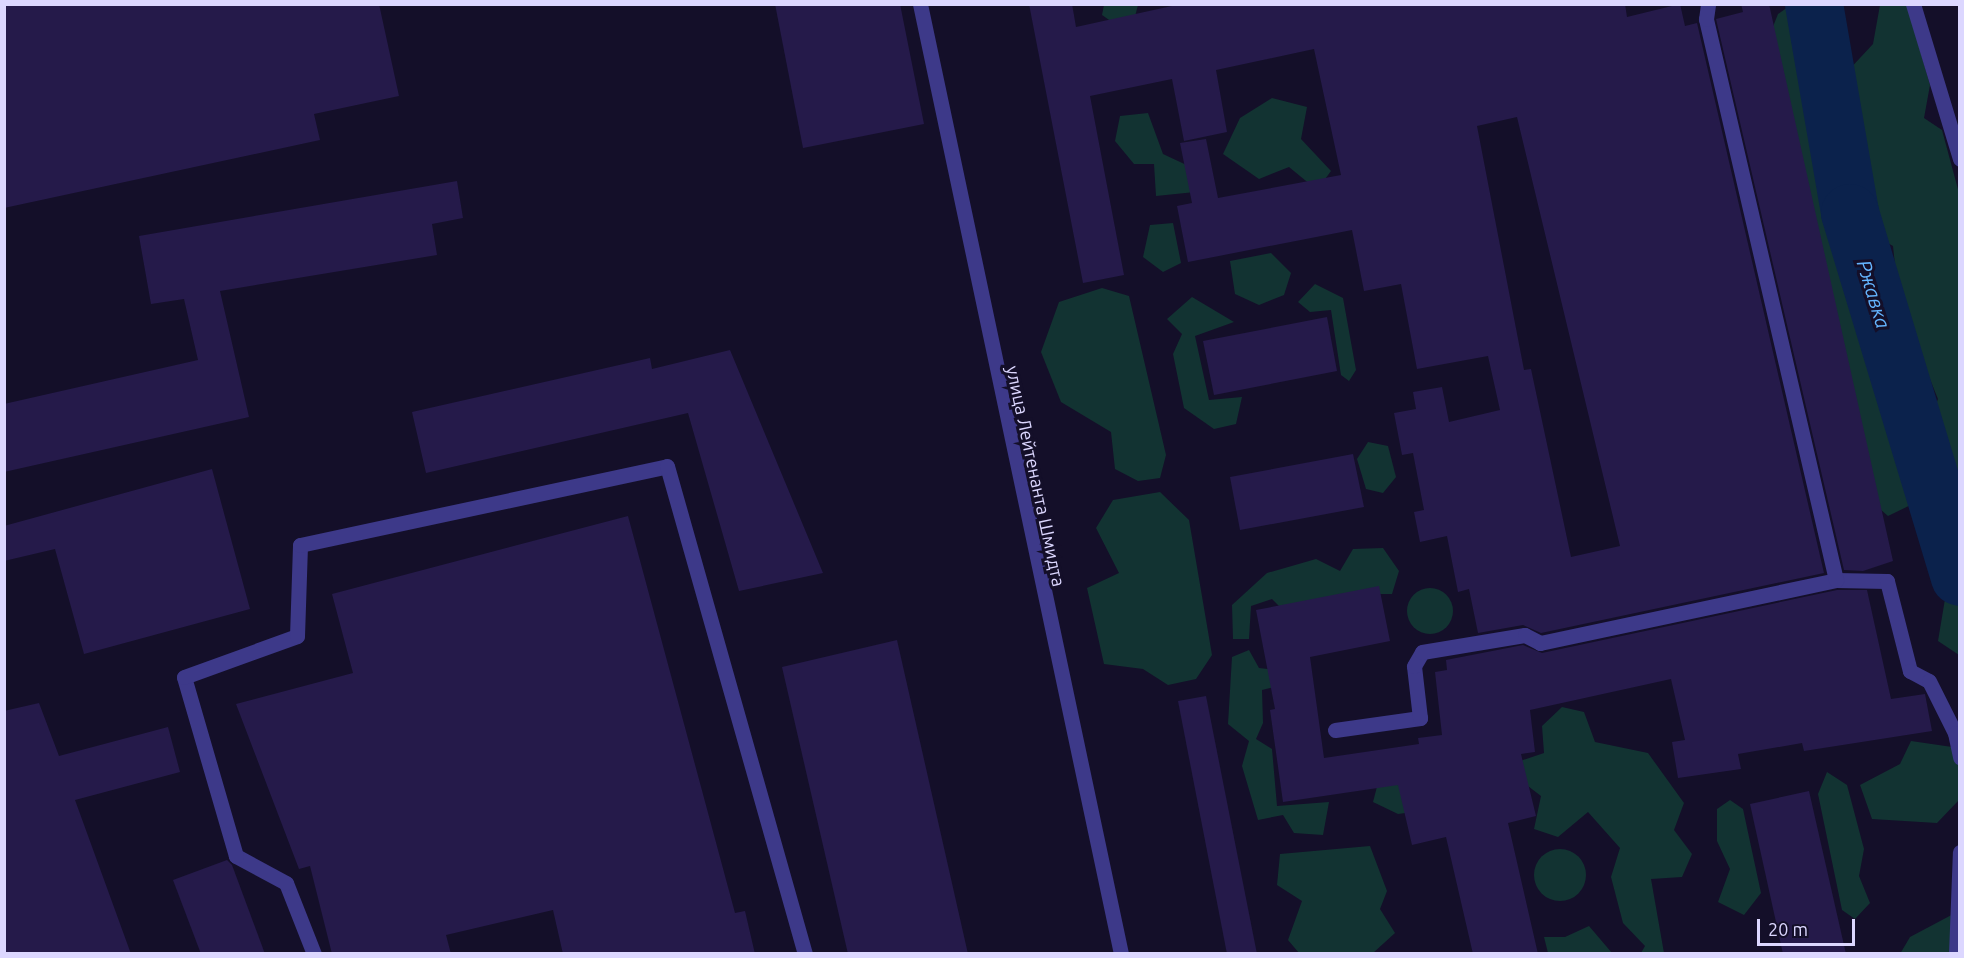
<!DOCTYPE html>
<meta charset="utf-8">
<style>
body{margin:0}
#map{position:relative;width:1964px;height:958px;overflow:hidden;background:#140f29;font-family:Ubuntu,sans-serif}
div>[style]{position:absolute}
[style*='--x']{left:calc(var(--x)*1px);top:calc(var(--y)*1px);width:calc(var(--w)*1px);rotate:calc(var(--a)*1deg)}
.green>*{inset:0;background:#123332}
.round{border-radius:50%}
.river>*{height:58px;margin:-29px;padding:0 29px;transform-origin:29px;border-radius:29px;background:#0b224c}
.building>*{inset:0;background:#251a4a}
.lane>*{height:15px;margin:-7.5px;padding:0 7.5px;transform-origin:7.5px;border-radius:7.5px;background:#3d3989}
.street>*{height:15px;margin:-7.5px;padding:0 7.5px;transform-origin:7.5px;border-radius:7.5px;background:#3d3989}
span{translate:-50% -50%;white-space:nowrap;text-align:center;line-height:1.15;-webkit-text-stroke:6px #140f29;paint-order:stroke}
.street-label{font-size:18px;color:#dcd7ff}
.water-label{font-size:20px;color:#65b5ff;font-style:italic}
.frame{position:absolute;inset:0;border:6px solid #dcd7ff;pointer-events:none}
.scale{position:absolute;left:1757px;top:919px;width:98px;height:27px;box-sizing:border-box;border:3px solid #dcd7ff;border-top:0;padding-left:8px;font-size:18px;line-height:21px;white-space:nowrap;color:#dcd7ff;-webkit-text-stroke:4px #140f29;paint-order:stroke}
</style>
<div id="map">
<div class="green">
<i style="clip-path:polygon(1104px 5px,1138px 5px,1132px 28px,1122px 29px,1102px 15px)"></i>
<i style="clip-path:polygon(1791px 5px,1808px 5px,1830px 38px,1837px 193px,1921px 500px,1888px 516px,1857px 489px,1757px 67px,1778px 14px)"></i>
<i style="clip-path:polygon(1880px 5px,1907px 5px,1930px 85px,1924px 118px,1942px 130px,1959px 193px,1959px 513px,1928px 425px,1938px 399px,1899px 303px,1893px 246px,1872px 234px,1875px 195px,1858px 167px,1846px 73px,1873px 44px)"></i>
<i style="clip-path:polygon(1272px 98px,1307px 107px,1301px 139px,1331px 171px,1317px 190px,1289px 167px,1259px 179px,1223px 154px,1240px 118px)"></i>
<i style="clip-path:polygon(1148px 113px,1163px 154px,1195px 169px,1195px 192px,1156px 196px,1154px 164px,1134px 164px,1115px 141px,1120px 116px)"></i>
<i style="clip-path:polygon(1173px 223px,1181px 263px,1163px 272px,1143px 257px,1150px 225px)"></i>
<i style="clip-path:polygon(1271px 253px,1291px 273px,1284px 295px,1259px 305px,1235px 294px,1230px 261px)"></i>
<i style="clip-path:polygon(1315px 284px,1343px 298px,1356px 370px,1349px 381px,1341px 375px,1331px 310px,1310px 312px,1298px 302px)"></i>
<i style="clip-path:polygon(1102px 288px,1129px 296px,1166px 455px,1160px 478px,1138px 481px,1115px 469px,1111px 432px,1061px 402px,1041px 352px,1059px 302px)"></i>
<i style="clip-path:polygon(1192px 297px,1234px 322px,1195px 336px,1209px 400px,1242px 397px,1236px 424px,1214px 429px,1184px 408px,1173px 354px,1182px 334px,1167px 319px)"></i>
<i style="clip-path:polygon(1368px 442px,1388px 446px,1396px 477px,1383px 493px,1366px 489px,1357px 459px)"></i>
<i style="clip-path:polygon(1160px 492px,1189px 520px,1212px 655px,1196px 679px,1168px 685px,1143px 669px,1104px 664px,1087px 588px,1119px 573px,1096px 528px,1113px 500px)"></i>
<i style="clip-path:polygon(1383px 548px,1399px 571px,1392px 594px,1354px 594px,1307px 634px,1272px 599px,1251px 606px,1249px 639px,1233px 639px,1232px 605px,1267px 573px,1316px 559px,1340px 571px,1353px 549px)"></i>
<i style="clip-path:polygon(1959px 561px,1959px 655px,1938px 641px,1950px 569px)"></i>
<i class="round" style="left:1407px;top:588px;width:46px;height:46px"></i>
<i style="clip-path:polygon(1249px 650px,1259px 668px,1286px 671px,1283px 685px,1262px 690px,1263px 723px,1256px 739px,1272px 749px,1277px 806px,1329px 802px,1323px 835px,1294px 833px,1283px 815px,1258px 820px,1242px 766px,1249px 741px,1228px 724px,1232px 657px)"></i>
<i style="clip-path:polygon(1562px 707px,1584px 712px,1595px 742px,1648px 753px,1684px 803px,1674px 830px,1692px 854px,1682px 877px,1651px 879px,1664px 953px,1641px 953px,1645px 946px,1623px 923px,1611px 877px,1620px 848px,1588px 812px,1558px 837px,1534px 829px,1541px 796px,1515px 776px,1517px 762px,1544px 753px,1542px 726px)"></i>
<i style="clip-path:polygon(1911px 741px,1959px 748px,1959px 800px,1937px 823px,1872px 819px,1860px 785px,1900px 764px)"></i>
<i style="clip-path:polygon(1445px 768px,1448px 807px,1398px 814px,1373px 802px,1379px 779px)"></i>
<i style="clip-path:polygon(1827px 772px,1847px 785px,1864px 849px,1859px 876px,1870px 903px,1855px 919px,1842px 910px,1818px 794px)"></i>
<i style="clip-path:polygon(1730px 800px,1743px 809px,1761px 893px,1744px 915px,1718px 902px,1730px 869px,1717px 841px,1717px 809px)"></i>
<i style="clip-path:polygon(1370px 846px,1387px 891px,1380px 909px,1395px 933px,1373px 953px,1299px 953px,1288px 940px,1302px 901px,1277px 885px,1280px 854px)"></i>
<i class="round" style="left:1534px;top:849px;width:52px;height:52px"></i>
<i style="clip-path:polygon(1959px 911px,1959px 953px,1900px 954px,1910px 937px)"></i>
<i style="clip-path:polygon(1589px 926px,1612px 953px,1548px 953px,1544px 937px,1565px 937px)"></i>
</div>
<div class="river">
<i style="--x:1814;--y:4;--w:212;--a:80.2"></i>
<i style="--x:1850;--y:213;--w:380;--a:73.2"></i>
</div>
<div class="building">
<i style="clip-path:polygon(4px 4px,379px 4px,399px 96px,314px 114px,320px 140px,4px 208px)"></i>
<i style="clip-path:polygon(775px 4px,900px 4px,924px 124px,803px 148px)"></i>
<i style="clip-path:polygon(evenodd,1029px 4px,1072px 4px,1076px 27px,1181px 4px,1625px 4px,1627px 17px,1680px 4px,1685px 26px,1697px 23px,1824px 573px,1541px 633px,1523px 625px,1478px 633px,1469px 589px,1458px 592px,1447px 536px,1420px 542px,1414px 512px,1424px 510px,1413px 453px,1402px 455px,1394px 413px,1416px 409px,1413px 392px,1442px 387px,1449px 422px,1500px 410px,1488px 356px,1417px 369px,1401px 284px,1364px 291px,1352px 230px,1188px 262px,1177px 206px,1192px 203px,1180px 143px,1206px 139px,1218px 198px,1341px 175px,1314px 49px,1216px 70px,1227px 132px,1184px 141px,1172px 79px,1090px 96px,1124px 275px,1083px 283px,1029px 4px,1517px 117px,1620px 546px,1571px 557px,1531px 369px,1524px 370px,1477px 126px,1517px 117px)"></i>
<i style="clip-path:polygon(1741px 4px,1769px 4px,1893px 561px,1863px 571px,1844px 570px,1716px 19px,1743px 12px)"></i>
<i style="clip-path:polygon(457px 181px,463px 218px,432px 224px,437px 255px,220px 291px,249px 417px,4px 472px,4px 404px,198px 360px,184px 299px,151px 304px,139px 236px)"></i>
<i style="clip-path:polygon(1327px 317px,1337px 371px,1214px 395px,1203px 341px)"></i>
<i style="clip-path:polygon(730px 350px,823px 573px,739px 591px,688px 413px,426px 473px,412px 412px,650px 358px,652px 369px)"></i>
<i style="clip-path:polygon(1353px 454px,1364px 507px,1240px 530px,1230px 477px)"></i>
<i style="clip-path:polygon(212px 469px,250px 609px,84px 654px,55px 549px,4px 561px,4px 526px)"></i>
<i style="clip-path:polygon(628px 516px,735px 913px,745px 911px,755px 954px,563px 954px,553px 910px,446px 935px,451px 954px,332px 954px,310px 866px,299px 869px,236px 704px,353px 673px,332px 594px)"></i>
<i style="clip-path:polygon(1379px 586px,1390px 641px,1310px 657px,1324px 758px,1419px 744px,1418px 738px,1442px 735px,1435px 672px,1447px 670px,1446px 660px,1523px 645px,1542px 653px,1837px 590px,1867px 590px,1891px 699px,1925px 694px,1932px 731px,1804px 751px,1802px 743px,1738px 754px,1741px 769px,1678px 778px,1672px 742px,1685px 740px,1671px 679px,1530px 710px,1535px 752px,1521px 754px,1536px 816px,1508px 823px,1538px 954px,1473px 954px,1446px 837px,1412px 845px,1398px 785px,1283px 802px,1270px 710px,1275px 709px,1256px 610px)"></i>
<i style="clip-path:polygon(897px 640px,968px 954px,848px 954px,782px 667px)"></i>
<i style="clip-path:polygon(1206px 696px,1257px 954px,1227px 954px,1178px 701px)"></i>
<i style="clip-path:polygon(39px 703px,59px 756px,168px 727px,180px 772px,75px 800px,131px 954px,4px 954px,4px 711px)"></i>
<i style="clip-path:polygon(1809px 791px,1846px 954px,1783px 954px,1750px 804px)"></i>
<i style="clip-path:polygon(227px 860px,232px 865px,265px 954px,201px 954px,173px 880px)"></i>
</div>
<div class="lane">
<i style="--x:1913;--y:4;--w:162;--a:73.1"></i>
<i style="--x:1836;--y:580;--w:51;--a:1.1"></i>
<i style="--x:1887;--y:581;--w:93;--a:75.7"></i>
<i style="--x:1910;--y:671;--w:21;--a:28"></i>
<i style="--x:1929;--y:681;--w:58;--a:63.4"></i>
<i style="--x:1955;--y:733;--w:25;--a:78"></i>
<i style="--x:1335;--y:730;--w:86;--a:-8"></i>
<i style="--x:1420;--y:718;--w:52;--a:-96.6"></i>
<i style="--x:1414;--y:666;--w:16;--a:-60"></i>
<i style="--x:1422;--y:652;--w:104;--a:-9.4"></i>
<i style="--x:1525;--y:635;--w:17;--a:28"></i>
<i style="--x:1540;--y:643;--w:303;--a:-12"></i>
<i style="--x:1836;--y:580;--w:576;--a:-103.05"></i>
<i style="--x:1706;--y:19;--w:15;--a:-82"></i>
<i style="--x:314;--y:954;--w:76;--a:-111.5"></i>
<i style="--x:286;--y:883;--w:57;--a:-151.6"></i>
<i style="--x:236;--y:856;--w:186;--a:-106.2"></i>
<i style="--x:184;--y:677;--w:120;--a:-19.9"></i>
<i style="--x:297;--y:636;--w:91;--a:-88.1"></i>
<i style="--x:300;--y:545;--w:375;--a:-12.1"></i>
<i style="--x:667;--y:466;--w:507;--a:74.21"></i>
<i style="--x:1956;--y:954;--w:102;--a:-87.8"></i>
</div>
<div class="street">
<i style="--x:920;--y:4;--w:971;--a:78.05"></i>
</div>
<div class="street-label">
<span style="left:1036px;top:476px;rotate:78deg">улица Лейтенанта Шмидта</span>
</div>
<div class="water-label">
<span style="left:1874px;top:294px;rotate:73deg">Ржавка</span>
</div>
<div class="frame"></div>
<div class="scale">20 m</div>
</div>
